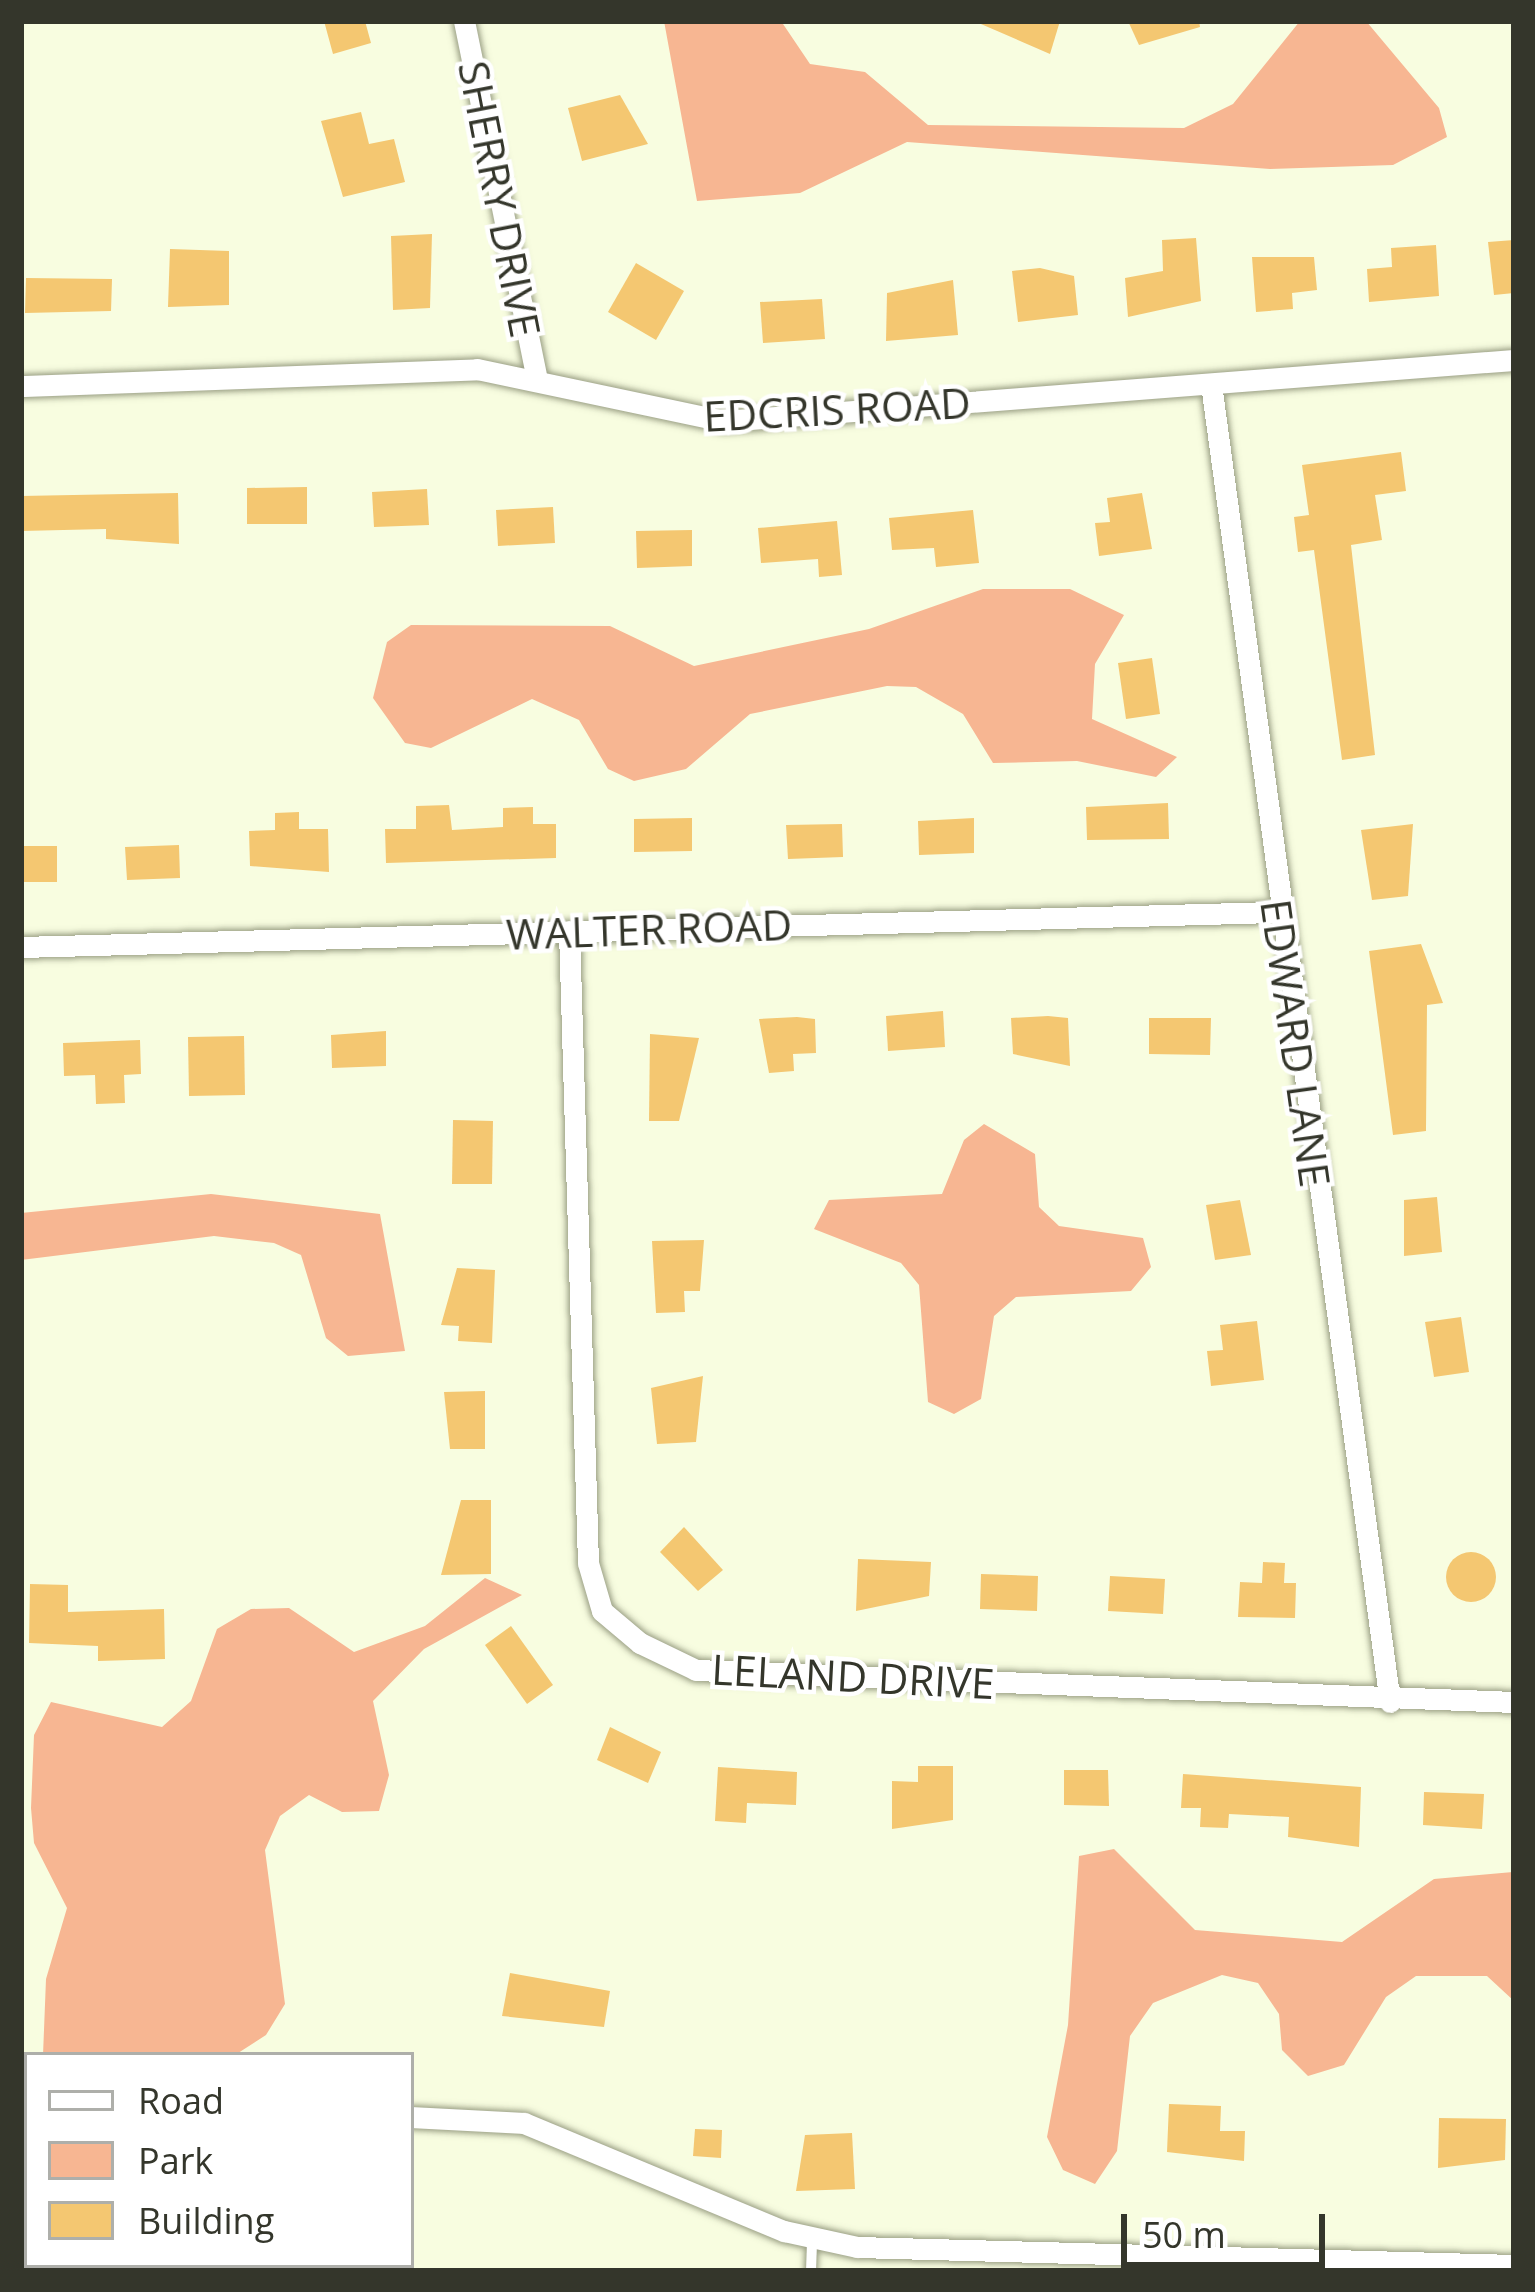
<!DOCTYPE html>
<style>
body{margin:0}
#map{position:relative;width:1535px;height:2292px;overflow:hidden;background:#f8fde0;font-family:"Open Sans",sans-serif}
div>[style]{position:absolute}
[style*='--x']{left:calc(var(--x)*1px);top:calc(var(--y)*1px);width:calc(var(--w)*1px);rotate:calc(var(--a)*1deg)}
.green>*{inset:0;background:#f7b692}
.building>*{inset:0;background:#f4c771}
.round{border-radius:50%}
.roads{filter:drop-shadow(0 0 3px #9a9f84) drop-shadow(0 0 3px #9a9f84)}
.service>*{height:10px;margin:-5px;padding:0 5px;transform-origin:5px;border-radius:5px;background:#fff}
.minor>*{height:21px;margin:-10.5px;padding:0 10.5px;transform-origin:10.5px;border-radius:10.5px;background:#fff}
span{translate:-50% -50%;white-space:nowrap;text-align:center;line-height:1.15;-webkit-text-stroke:9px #fff;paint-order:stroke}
.street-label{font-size:42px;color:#34362b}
.frame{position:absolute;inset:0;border:24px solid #34362b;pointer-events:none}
.legend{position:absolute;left:24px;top:2052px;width:390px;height:216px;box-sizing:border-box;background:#fff;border:3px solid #aeafaa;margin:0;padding:15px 21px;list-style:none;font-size:36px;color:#34362b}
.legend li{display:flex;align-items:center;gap:24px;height:60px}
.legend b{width:60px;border:3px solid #aeafaa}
.scale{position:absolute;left:1121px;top:2214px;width:204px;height:54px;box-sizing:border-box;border:6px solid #34362b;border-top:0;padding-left:15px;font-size:36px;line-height:42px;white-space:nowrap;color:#34362b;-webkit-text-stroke:9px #fff;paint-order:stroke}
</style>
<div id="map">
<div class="green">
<i style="clip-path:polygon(664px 21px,781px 21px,810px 64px,865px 72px,928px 125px,1184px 128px,1233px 104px,1300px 21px,1366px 21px,1439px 108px,1447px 137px,1393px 165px,1270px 169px,907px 142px,800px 193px,697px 201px)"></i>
<i style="clip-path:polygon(983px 589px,1070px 589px,1124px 615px,1095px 664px,1092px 719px,1177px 757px,1156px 777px,1077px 761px,993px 763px,963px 714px,916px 687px,887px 686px,750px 714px,686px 769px,634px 781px,608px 769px,579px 720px,532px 699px,431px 748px,405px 743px,373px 698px,387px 642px,411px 625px,610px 626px,694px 666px,869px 629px)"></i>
<i style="clip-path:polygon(984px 1124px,1035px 1154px,1039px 1207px,1059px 1226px,1143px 1238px,1151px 1267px,1131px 1291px,1016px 1297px,994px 1316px,981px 1399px,954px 1414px,928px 1402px,919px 1285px,901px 1263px,814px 1229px,829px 1200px,942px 1194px,964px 1140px)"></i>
<i style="clip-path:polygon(211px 1194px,380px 1214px,405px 1351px,348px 1356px,326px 1338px,301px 1255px,274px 1243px,214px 1236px,21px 1260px,21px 1213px)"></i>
<i style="clip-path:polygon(485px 1578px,522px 1595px,424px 1649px,373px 1701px,389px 1775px,379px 1811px,342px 1812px,309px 1795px,280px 1816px,265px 1850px,285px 2004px,266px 2035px,235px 2055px,43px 2055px,46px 1979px,67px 1908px,34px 1843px,31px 1808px,34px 1735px,51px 1702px,162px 1727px,191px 1701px,217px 1629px,251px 1609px,289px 1608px,354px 1652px,425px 1626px)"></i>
<i style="clip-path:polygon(1114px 1849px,1195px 1930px,1342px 1942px,1434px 1879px,1513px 1872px,1514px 2001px,1487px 1976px,1416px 1976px,1386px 1997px,1344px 2065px,1308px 2076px,1282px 2050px,1279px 2014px,1258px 1983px,1222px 1975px,1153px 2003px,1130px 2036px,1117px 2151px,1095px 2184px,1063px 2170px,1047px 2137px,1068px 2025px,1079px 1856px)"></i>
</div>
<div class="building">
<i style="clip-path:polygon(324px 21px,365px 21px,371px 43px,333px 54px)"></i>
<i style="clip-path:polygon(974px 21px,1060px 21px,1050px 54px)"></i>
<i style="clip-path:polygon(1128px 21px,1199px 21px,1200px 27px,1139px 45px)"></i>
<i style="clip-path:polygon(620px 95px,648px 144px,582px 161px,568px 108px)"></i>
<i style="clip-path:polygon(361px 112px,369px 144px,394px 139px,405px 182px,343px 197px,321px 121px)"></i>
<i style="clip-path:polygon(432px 234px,430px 308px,393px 310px,391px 236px)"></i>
<i style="clip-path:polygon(1196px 238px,1201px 301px,1128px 317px,1125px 278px,1163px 271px,1162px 240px)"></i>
<i style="clip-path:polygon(1514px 240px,1514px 293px,1494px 295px,1488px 242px)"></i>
<i style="clip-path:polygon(1436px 245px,1439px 296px,1369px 302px,1367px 269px,1392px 267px,1391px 248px)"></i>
<i style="clip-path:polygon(170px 249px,229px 251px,229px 305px,168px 307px)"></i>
<i style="clip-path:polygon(1252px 257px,1314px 257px,1317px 290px,1292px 293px,1293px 309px,1256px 312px)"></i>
<i style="clip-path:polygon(636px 263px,684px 291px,656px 340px,608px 312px)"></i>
<i style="clip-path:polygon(1040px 268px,1074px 276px,1078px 315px,1018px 322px,1012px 271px)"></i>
<i style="clip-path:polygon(26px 278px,112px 279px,111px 311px,25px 313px)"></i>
<i style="clip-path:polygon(953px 280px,958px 335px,886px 341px,887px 293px)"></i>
<i style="clip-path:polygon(822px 299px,825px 339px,763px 343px,760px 302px)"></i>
<i style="clip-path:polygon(1401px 452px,1406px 491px,1375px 495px,1382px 540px,1351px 545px,1375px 755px,1342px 760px,1314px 550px,1298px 552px,1294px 517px,1309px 515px,1302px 465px)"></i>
<i style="clip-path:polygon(307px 487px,307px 524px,247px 524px,247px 488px)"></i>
<i style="clip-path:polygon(427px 489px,429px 525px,374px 527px,372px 492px)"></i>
<i style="clip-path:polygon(178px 493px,179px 544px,106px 539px,106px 529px,21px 531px,21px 496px)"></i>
<i style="clip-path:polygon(1142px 493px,1152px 549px,1099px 556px,1095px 523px,1110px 522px,1107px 498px)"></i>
<i style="clip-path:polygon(553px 507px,555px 543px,498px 546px,496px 510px)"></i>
<i style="clip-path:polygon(973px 510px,979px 563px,936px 567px,934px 548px,892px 550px,889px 518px)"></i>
<i style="clip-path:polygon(837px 521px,842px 575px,819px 577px,818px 559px,761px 563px,758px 528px)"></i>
<i style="clip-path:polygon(692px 530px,692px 566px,637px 568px,636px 531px)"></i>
<i style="clip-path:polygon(1152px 658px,1160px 714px,1126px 719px,1118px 663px)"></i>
<i style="clip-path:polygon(1168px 803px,1169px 839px,1087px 840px,1086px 807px)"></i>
<i style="clip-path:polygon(449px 805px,452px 830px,503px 827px,503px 808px,533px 807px,533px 824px,556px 824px,556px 858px,386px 863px,385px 829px,416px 829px,416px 806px)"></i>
<i style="clip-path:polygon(299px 812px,299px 829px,328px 829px,329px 872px,250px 866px,249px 831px,275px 830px,275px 813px)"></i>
<i style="clip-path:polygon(692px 818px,692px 851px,634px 852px,634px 819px)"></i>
<i style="clip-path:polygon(974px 818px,974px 853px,919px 855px,918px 821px)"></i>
<i style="clip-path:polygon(842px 824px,843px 857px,788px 859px,786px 825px)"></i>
<i style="clip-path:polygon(1413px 824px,1408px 896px,1372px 900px,1361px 830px)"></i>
<i style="clip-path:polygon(179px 845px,180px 878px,127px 880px,125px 847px)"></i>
<i style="clip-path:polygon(21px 846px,57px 846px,57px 882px,21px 882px)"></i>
<i style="clip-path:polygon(1421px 944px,1443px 1003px,1427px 1005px,1426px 1131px,1393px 1135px,1369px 951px)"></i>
<i style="clip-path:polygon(943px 1011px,945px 1047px,888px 1051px,886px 1016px)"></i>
<i style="clip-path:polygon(1048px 1016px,1068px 1018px,1070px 1066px,1013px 1054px,1011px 1018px)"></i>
<i style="clip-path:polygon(797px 1017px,815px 1019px,816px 1053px,793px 1054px,794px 1071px,769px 1073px,759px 1019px)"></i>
<i style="clip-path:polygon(1149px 1018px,1211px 1018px,1210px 1055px,1149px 1054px)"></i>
<i style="clip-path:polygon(386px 1031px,386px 1066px,332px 1068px,331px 1035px)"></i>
<i style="clip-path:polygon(650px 1034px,699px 1038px,679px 1121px,649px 1121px)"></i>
<i style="clip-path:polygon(244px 1036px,245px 1095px,189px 1096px,188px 1037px)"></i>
<i style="clip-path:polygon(140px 1040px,141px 1074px,124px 1075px,125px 1103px,96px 1104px,95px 1075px,64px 1076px,63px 1043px)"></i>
<i style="clip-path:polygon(453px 1120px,493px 1121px,492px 1184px,452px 1184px)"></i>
<i style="clip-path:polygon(1437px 1197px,1442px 1252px,1404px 1256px,1404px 1200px)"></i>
<i style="clip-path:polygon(1240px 1200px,1251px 1255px,1215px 1260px,1206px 1205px)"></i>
<i style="clip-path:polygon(704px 1240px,700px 1291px,684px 1291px,685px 1312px,656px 1313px,652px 1241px)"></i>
<i style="clip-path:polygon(457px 1268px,495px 1270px,492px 1343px,458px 1341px,459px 1326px,441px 1325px)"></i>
<i style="clip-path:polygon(1461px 1317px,1469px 1372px,1434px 1377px,1425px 1322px)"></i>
<i style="clip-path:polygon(1257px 1321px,1264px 1380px,1211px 1386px,1207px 1351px,1223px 1350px,1220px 1325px)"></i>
<i style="clip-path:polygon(703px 1376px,696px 1442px,657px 1444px,651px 1388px)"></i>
<i style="clip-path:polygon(485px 1391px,485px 1449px,450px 1449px,444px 1392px)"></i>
<i style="clip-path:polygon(461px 1500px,491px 1500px,491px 1574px,441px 1575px)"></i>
<i style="clip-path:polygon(684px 1527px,723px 1570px,698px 1591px,660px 1552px)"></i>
<i class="round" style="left:1446px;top:1552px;width:50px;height:50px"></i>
<i style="clip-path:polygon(858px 1559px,931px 1562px,929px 1596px,856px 1611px)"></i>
<i style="clip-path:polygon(1263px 1562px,1285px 1563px,1284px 1583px,1296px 1583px,1295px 1618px,1238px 1617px,1240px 1582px,1262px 1583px)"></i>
<i style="clip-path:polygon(981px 1574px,1038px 1576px,1037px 1611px,980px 1609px)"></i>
<i style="clip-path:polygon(1110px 1576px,1165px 1579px,1163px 1614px,1108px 1611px)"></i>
<i style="clip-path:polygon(30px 1584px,68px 1585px,68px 1612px,164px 1609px,165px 1659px,98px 1661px,98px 1646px,29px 1643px)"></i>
<i style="clip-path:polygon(511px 1626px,553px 1685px,527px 1704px,485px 1645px)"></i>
<i style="clip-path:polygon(610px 1727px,661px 1752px,648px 1783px,597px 1760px)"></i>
<i style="clip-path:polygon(918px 1766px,953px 1766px,953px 1820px,892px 1829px,892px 1781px,918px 1782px)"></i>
<i style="clip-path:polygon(718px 1767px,797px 1772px,796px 1805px,747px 1803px,746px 1823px,715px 1821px)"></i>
<i style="clip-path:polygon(1064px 1770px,1108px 1770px,1109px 1806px,1064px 1805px)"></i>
<i style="clip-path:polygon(1183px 1774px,1361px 1787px,1359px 1847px,1288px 1837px,1289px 1817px,1229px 1814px,1228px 1828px,1200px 1827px,1201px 1808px,1181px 1808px)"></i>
<i style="clip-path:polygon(1424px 1792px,1484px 1794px,1482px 1829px,1423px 1825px)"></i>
<i style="clip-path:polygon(510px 1973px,610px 1991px,604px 2027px,502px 2016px)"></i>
<i style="clip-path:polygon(1169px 2104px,1221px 2106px,1220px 2131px,1245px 2131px,1244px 2161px,1167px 2152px)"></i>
<i style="clip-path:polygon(1439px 2118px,1506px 2119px,1505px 2160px,1438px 2168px)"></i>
<i style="clip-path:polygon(695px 2129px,722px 2130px,721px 2158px,693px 2156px)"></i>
<i style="clip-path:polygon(852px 2133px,855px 2189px,796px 2191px,805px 2135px)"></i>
</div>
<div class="roads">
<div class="service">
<i style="--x:811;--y:2271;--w:33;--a:-88"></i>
</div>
<div class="minor">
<i style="--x:464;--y:21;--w:362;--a:78.5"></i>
<i style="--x:1211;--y:384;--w:1330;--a:82.27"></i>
<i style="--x:21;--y:386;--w:456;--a:-2.1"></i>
<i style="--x:477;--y:369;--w:252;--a:11.9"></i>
<i style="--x:724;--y:421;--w:792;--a:-4.42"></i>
<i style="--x:569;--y:931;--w:632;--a:88.28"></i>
<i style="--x:588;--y:1563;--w:50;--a:73.7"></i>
<i style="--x:602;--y:1611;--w:50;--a:40.1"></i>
<i style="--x:640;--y:1643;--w:62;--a:25.7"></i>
<i style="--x:696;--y:1670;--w:819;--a:2.24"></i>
<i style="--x:21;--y:947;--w:1256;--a:-1.6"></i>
<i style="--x:411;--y:2117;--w:113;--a:3"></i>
<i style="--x:524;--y:2123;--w:282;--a:22.6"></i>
<i style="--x:784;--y:2231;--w:75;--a:12.4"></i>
<i style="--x:857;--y:2247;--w:657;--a:1.57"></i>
<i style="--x:21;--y:2122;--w:6;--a:0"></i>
</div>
</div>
<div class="street-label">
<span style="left:500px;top:199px;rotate:79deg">SHERRY DRIVE</span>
<span style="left:837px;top:409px;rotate:-3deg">EDCRIS ROAD</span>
<span style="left:649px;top:929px;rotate:-2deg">WALTER ROAD</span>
<span style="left:1296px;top:1043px;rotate:82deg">EDWARD LANE</span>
<span style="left:853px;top:1676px;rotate:3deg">LELAND DRIVE</span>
</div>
<div class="frame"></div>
<ul class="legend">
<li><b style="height:15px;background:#fff"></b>Road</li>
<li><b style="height:33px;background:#f7b692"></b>Park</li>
<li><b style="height:33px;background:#f4c771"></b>Building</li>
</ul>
<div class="scale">50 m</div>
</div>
